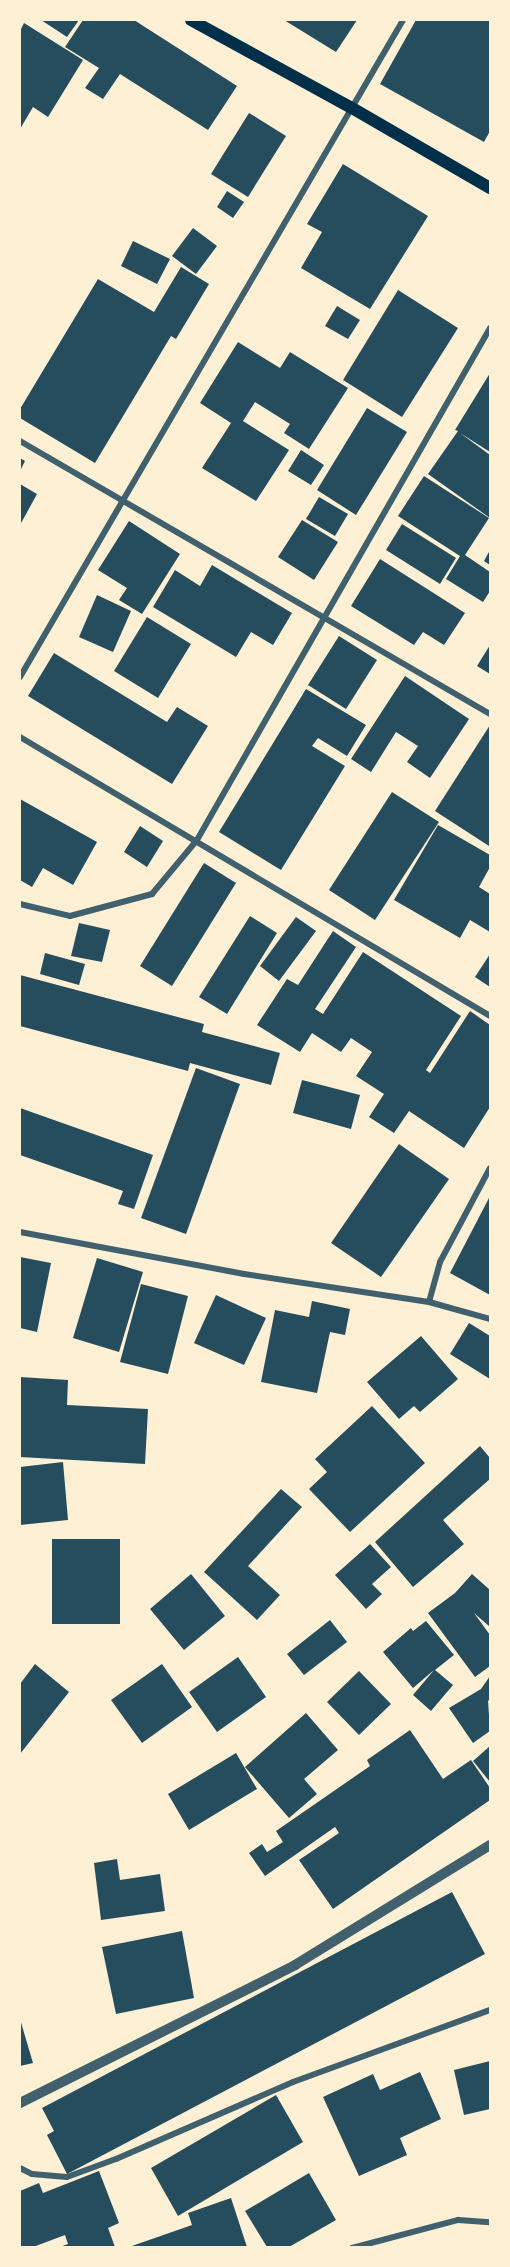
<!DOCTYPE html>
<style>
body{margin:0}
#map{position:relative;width:510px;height:2267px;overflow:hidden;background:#fdf0d5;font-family:Commissioner,sans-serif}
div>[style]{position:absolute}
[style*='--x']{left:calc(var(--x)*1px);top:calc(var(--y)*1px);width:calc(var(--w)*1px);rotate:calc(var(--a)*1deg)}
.building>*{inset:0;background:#264d5e}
.minor>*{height:6px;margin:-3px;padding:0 3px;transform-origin:3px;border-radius:3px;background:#3f606c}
.tertiary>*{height:10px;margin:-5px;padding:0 5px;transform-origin:5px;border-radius:5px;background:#3f606c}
.secondary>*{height:12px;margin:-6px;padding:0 6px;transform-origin:6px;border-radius:6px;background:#003049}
span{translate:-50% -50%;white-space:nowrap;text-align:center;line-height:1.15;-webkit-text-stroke:5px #fdf0d5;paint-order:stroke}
.frame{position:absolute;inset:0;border:21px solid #fdf0d5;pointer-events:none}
</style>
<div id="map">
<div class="building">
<i style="clip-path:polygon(41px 20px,79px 20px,67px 37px)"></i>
<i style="clip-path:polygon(83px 20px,134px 20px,237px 86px,208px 130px,120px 74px,103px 99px,85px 88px,99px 68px,65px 47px)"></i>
<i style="clip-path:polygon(284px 20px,357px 20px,336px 52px)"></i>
<i style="clip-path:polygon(416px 20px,490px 20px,490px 131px,484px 142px,380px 84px)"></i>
<i style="clip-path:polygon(24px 23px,83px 60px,48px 117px,33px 107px,20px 129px,20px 31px)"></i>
<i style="clip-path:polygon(249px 113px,286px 136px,248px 197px,211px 174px)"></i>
<i style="clip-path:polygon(343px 164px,428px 216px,370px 309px,301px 268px,322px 232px,307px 224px)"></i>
<i style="clip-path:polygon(227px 191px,244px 202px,233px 218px,217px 207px)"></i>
<i style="clip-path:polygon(193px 228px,217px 246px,196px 274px,172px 256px)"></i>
<i style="clip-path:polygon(133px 241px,170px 259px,157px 284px,121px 266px)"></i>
<i style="clip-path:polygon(181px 267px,209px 284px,176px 339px,171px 336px,95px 463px,20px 418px,20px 409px,98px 279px,154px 312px)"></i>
<i style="clip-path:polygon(398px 290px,458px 328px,402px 417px,343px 380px)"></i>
<i style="clip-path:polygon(337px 306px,360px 320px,348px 339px,325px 326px)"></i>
<i style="clip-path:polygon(238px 342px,280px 368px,290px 352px,348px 388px,309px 449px,284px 433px,290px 424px,255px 402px,243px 421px,289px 450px,256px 501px,202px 468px,231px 423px,200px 403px)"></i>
<i style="clip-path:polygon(490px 373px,490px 452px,460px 433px,490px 455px,490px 518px,428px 474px,458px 431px,455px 430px)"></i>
<i style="clip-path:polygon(367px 408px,407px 432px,356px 515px,317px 490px)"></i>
<i style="clip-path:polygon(301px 450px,324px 465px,311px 485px,288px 471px)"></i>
<i style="clip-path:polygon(20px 458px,25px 461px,20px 471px)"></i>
<i style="clip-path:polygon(424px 476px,489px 518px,465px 555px,490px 572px,490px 591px,483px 602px,446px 579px,460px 556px,398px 516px)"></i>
<i style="clip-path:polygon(20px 484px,37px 494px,20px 525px)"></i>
<i style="clip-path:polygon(319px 497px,348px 514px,335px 536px,306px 519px)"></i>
<i style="clip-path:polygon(302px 520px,338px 542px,314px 580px,278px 557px)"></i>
<i style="clip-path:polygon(129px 521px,180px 554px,142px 614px,119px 600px,127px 588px,98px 570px)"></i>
<i style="clip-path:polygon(402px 524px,456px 558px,440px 584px,386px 550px)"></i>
<i style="clip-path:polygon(490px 550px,490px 565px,484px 561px)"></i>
<i style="clip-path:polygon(380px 559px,465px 613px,444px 645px,423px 632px,414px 645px,351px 606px)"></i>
<i style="clip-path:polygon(212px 565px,292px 613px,273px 645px,251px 632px,236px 657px,153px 607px,175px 570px,200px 586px)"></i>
<i style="clip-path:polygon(97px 595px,131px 611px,113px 652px,79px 637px)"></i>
<i style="clip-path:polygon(147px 617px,191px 644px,158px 698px,114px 671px)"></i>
<i style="clip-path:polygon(339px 636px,377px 660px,346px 709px,308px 685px)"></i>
<i style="clip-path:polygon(490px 645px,490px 674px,477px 666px)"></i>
<i style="clip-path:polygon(54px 653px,167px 722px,177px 707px,208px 726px,172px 784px,28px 696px)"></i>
<i style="clip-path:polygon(405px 676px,469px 719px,430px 778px,407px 762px,418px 746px,396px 732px,371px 772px,351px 759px)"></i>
<i style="clip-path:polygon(306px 689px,366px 725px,347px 756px,318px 738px,312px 746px,345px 766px,281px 870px,219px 832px)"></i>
<i style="clip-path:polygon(490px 725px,490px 844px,489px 846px,435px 811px)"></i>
<i style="clip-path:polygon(392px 792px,439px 822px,375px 920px,329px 890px)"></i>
<i style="clip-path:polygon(20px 799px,97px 842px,73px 885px,43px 868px,32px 887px,20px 880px)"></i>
<i style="clip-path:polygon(438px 825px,490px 855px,490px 867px,479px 887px,490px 894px,490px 932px,470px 920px,460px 938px,394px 900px)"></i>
<i style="clip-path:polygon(140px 826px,163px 841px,147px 867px,124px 852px)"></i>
<i style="clip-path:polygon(204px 863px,236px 883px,172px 986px,140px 966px)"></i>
<i style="clip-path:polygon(250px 916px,277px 933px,227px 1014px,199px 997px)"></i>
<i style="clip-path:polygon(296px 917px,316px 931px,279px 981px,260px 966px)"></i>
<i style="clip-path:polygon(79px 923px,110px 930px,102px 962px,71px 956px)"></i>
<i style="clip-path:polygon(333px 931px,356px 947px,315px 1009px,323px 1014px,363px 952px,461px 1016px,426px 1070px,430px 1073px,470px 1011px,490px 1025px,490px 1107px,464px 1148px,409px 1111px,394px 1133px,369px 1117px,384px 1094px,356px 1076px,372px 1052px,351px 1038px,341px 1052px,312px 1033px,300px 1052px,257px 1025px,287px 979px,298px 985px)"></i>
<i style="clip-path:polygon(45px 953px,85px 964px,79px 985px,40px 974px)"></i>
<i style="clip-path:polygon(490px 954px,490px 987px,475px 977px)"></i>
<i style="clip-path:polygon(20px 975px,204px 1024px,202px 1032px,280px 1053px,271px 1085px,190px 1063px,188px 1071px,20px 1026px)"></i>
<i style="clip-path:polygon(196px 1068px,240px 1084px,186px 1234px,141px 1218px)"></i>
<i style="clip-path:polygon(302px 1080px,360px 1095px,351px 1129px,293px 1113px)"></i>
<i style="clip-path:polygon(20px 1108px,153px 1155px,134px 1209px,118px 1204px,123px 1191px,20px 1155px)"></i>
<i style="clip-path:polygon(399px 1144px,449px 1179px,381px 1277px,331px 1243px)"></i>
<i style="clip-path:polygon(490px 1196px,490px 1295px,450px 1273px)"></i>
<i style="clip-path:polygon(20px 1257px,51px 1263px,37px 1332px,20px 1328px)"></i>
<i style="clip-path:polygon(97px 1258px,143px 1272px,119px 1352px,73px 1338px)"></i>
<i style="clip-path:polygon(141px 1284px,188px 1296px,168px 1374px,120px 1362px)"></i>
<i style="clip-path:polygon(216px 1295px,266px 1318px,244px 1365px,194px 1343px)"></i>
<i style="clip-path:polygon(312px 1301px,350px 1309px,345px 1335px,330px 1332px,317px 1393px,261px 1382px,275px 1310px,309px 1317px)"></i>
<i style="clip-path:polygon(469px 1323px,490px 1336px,490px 1379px,450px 1354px)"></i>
<i style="clip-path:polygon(421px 1336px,458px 1379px,420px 1412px,414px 1406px,399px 1419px,367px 1382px)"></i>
<i style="clip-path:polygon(20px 1377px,68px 1380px,67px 1405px,148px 1409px,145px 1464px,20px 1457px)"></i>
<i style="clip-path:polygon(372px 1406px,425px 1463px,350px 1532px,309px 1489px,327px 1472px,315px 1459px)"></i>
<i style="clip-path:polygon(480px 1446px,490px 1458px,490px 1479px,443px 1520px,464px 1544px,413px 1587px,375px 1542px)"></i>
<i style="clip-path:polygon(63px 1462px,68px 1520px,20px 1525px,20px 1467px)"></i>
<i style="clip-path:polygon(281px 1489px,302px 1507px,248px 1566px,280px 1595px,257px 1620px,204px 1572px)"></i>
<i style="clip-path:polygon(52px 1539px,120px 1539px,120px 1624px,52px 1624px)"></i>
<i style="clip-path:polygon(370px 1544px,391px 1567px,372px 1584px,382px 1594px,366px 1609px,335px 1575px)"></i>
<i style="clip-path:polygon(191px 1574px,225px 1616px,184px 1650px,150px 1609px)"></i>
<i style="clip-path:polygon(472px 1574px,490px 1590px,490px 1627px,474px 1613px,490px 1635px,490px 1666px,475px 1677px,428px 1613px,455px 1593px)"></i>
<i style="clip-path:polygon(330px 1620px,347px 1642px,304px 1675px,287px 1654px)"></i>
<i style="clip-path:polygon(426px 1621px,454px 1655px,435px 1670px,453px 1685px,431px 1711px,413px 1695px,434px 1670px,413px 1688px,383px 1652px,411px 1628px,413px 1631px)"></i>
<i style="clip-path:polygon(238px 1657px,266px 1697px,217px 1732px,189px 1692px)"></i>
<i style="clip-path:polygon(35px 1664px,69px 1692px,20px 1754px,20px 1684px)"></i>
<i style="clip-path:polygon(162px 1664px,192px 1707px,142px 1743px,111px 1700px)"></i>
<i style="clip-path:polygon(359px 1671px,391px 1704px,359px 1735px,327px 1702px)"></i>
<i style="clip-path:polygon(490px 1676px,490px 1702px,488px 1700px,490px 1731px,473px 1743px,449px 1708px,481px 1689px)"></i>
<i style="clip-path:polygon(306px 1713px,338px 1750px,304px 1779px,317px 1794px,289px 1818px,245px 1767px)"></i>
<i style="clip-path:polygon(410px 1730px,443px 1779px,471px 1760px,490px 1788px,490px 1800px,333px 1909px,299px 1860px,339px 1833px,335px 1827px,265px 1876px,249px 1853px,262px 1844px,267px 1852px,283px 1842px,276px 1831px,370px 1766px,367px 1760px)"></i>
<i style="clip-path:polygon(490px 1746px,490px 1782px,473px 1761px)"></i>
<i style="clip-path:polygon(236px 1753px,257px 1789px,189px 1830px,168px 1794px)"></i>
<i style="clip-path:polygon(117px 1859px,120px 1880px,160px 1874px,165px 1911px,101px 1920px,94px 1863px)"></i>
<i style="clip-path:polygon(452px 1892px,485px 1954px,67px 2174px,47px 2135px,54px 2131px,42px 2108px)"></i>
<i style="clip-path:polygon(182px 1931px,194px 1998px,116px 2014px,102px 1947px)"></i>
<i style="clip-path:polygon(20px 2019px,33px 2063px,20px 2066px)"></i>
<i style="clip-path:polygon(490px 2061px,490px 2109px,464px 2115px,454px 2070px)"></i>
<i style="clip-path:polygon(420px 2072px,441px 2119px,400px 2138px,407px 2155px,359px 2176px,323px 2097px,373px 2074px,380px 2090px)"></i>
<i style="clip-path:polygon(276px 2095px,303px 2142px,178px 2216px,151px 2168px)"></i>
<i style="clip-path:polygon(99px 2171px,119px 2223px,108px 2228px,115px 2247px,60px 2247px,68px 2244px,65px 2235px,33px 2247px,20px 2247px,20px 2191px,39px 2183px,43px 2193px)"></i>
<i style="clip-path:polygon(309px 2173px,336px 2220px,289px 2247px,267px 2247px,245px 2211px)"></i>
<i style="clip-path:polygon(231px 2198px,247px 2247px,129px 2247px,192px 2225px,188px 2213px)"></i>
</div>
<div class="minor">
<i style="--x:20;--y:441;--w:544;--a:30.15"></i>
<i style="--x:20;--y:677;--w:760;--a:-59.76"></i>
<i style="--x:20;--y:737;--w:547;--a:30.69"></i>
<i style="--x:20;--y:904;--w:51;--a:13.5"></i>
<i style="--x:70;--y:916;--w:85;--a:-15"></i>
<i style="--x:152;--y:894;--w:70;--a:-50.2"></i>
<i style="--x:197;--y:840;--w:590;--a:-60.22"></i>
<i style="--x:20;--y:1232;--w:228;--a:10.6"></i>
<i style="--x:244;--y:1274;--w:187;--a:8.6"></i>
<i style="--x:429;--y:1302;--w:63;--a:15.6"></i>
<i style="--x:429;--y:1302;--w:41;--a:-74.6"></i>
<i style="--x:440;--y:1262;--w:106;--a:-62"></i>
<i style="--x:20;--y:2168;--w:13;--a:27"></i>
<i style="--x:32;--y:2174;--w:35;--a:5"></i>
<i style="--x:67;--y:2177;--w:52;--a:-20.2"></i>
<i style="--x:116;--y:2159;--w:193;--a:-23.5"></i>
<i style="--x:293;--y:2082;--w:210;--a:-20.1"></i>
<i style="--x:352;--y:2248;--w:110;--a:-14.8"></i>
<i style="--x:458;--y:2220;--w:32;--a:4"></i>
</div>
<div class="tertiary">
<i style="--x:20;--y:2103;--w:308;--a:-26.6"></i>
<i style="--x:295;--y:1965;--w:229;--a:-31.6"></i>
</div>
<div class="secondary">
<i style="--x:191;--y:20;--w:183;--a:28.7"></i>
<i style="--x:352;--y:108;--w:160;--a:30.1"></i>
</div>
<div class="frame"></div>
</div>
